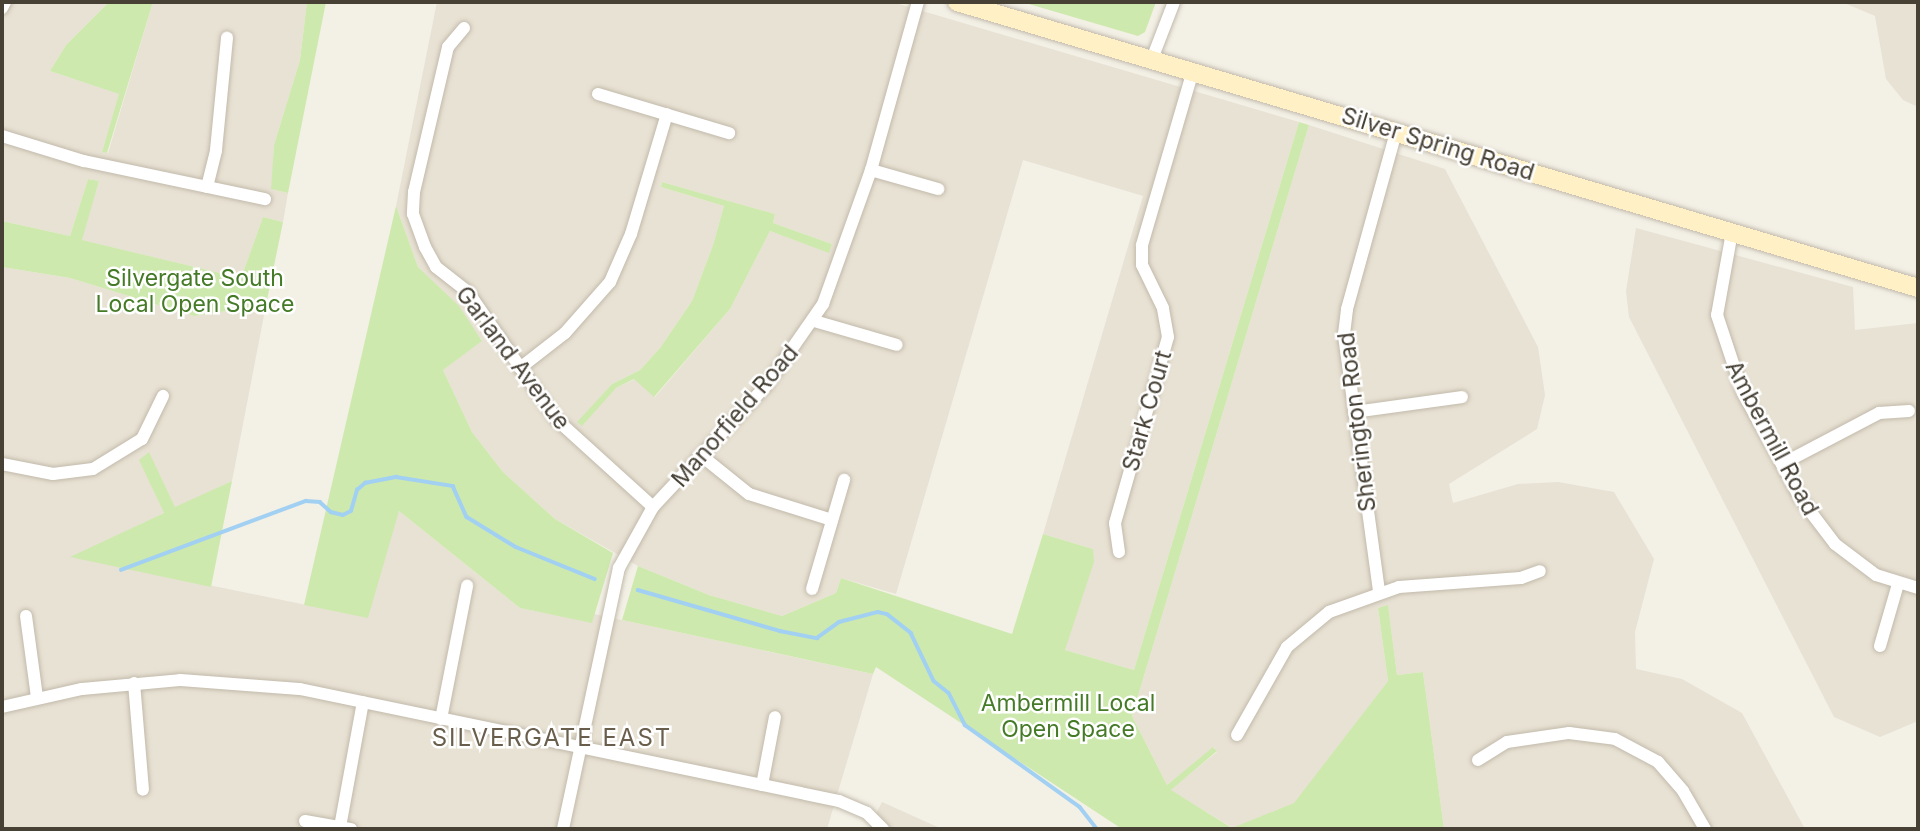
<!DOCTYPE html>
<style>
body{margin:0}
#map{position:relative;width:1920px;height:831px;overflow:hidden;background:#f3f0e6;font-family:Inter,sans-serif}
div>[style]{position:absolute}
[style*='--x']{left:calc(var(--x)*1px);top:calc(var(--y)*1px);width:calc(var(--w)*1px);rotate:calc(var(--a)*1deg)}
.residential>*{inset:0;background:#e8e2d4}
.green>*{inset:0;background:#cee9ae}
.stream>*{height:3.5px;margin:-1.75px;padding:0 1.75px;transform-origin:1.75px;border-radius:1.75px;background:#a1d0f2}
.roads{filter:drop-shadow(0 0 2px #c2baab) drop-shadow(0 0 2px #c2baab)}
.street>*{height:12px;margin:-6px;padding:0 6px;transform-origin:6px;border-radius:6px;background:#fff}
.secondary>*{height:18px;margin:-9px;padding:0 9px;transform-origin:9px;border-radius:9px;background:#fff1c5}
span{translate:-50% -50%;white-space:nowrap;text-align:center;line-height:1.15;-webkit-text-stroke:5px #fff;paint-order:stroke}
.street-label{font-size:23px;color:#464035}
.park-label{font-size:23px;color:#457a27}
.neighbourhood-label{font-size:24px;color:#695e4c;letter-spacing:2px}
.frame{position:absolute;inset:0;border:4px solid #464035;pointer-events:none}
</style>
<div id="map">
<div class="residential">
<i style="clip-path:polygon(2px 2px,109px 2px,66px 45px,50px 71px,120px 94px,102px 152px,108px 153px,153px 2px,307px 2px,300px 60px,274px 145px,272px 189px,288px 193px,283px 222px,263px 217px,241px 278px,81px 240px,99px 181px,88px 179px,70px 236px,2px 221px)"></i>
<i style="clip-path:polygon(evenodd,437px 2px,892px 2px,1299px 122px,1134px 670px,1065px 650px,1093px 549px,1043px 534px,1143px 196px,1023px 160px,896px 594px,841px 578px,836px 593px,782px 616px,709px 595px,638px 566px,555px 519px,503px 472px,472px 432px,443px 370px,482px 340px,418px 267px,396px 206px,437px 2px,662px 182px,775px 214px,773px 223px,832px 244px,829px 252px,770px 231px,730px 309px,655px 397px,635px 379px,616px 388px,578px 422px,612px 384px,640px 370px,660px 348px,692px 301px,713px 245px,724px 206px,661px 187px,662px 182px)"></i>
<i style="clip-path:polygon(1842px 2px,1918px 2px,1918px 107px,1903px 100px,1886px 79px,1875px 16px)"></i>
<i style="clip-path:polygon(1309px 125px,1445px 169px,1538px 347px,1545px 395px,1537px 429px,1449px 484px,1453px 503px,1518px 484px,1558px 482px,1614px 492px,1654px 559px,1635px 632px,1636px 669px,1682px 679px,1742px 713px,1805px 829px,1444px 829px,1423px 672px,1397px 675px,1388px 606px,1378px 608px,1388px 681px,1295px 803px,1233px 828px,1170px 790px,1217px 752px,1214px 747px,1167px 785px,1132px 716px)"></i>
<i style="clip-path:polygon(1636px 228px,1853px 287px,1855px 330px,1918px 323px,1918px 721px,1880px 737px,1834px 717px,1629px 317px,1626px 291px)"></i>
<i style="clip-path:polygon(2px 267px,70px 278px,194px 316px,266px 305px,232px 481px,175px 508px,149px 453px,140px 460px,164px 513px,72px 557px,331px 610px,399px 511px,520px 608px,592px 622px,594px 614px,873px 674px,827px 829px,2px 829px)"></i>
<i style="clip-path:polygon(882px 802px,942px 829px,868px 829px)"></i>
</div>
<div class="green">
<i style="clip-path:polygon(109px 2px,153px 2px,107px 153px,102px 152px,119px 94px,50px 71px,66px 45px)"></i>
<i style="clip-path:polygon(307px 2px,326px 2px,288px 193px,271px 189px,274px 145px,300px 60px)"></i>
<i style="clip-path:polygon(1022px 2px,1156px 2px,1145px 32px,1138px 36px)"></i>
<i style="clip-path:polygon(1299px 122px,1309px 125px,1132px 716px,1167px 785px,1213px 747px,1217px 751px,1171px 790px,1232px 828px,1294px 803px,1388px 681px,1378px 608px,1388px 605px,1397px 675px,1423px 672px,1444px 829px,1122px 829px,876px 667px,873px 674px,622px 620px,638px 566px,709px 595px,782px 616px,836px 593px,841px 578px,1012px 634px,1043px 534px,1093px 549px,1094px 562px,1065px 650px,1134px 670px)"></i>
<i style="clip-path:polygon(88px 179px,99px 181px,82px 240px,241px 278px,263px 217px,283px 222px,266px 305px,194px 316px,70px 278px,2px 267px,2px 221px,70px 236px)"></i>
<i style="clip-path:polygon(662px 182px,775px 214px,773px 223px,832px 244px,829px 253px,770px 231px,730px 309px,654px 397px,634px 379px,616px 388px,582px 426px,577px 422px,612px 384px,640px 370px,660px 348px,692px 301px,713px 245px,724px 206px,661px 187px)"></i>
<i style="clip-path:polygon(396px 206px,418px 267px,459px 306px,482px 341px,443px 370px,472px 432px,503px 472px,555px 519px,613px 553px,592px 623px,520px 608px,399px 511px,368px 618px,304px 605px)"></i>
<i style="clip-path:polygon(149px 452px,175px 507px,232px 481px,211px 587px,70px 557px,164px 513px,139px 460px)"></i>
</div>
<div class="stream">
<i style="--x:121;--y:570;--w:197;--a:-20.5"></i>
<i style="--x:306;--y:501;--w:14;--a:4"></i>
<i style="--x:320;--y:502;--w:15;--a:42"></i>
<i style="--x:331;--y:512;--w:12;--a:14"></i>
<i style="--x:343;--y:515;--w:9;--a:-27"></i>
<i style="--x:351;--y:511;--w:22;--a:-74"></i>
<i style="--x:357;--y:490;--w:11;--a:-41"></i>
<i style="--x:365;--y:483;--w:32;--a:-11"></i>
<i style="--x:396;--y:477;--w:58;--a:9"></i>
<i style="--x:453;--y:486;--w:34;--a:66"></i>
<i style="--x:467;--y:517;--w:57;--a:31.5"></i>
<i style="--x:516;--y:547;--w:85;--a:22.1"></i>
<i style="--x:638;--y:590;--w:148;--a:16.1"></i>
<i style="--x:780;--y:631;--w:38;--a:11"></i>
<i style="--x:817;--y:638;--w:27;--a:-36"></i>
<i style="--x:839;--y:622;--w:40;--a:-14.4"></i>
<i style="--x:878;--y:612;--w:9;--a:13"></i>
<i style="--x:887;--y:614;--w:31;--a:38"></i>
<i style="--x:911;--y:633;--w:53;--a:64.4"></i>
<i style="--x:934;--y:681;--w:19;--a:39"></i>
<i style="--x:949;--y:693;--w:36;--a:63"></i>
<i style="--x:965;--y:725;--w:141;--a:35.5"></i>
<i style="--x:1080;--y:807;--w:28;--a:52"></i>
</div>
<div class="roads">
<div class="street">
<i style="--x:2;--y:8;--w:7;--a:-63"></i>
<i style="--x:464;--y:28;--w:25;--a:130"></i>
<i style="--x:448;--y:47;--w:149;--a:103.2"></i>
<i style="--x:414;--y:192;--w:22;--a:93"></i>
<i style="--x:413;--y:214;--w:35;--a:70"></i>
<i style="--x:425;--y:247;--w:23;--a:61"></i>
<i style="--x:436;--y:267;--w:41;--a:38"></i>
<i style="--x:468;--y:292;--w:155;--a:55.3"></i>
<i style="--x:556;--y:419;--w:131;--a:42.2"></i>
<i style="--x:1152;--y:59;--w:61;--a:-68.9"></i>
<i style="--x:598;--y:94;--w:137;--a:16.6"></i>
<i style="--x:2;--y:136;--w:86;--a:17"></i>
<i style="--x:84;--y:161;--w:185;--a:11.9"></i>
<i style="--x:871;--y:170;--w:70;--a:15.8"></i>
<i style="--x:207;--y:187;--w:38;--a:-76"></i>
<i style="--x:216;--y:150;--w:113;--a:-84.4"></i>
<i style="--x:1732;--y:232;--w:84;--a:100.2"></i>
<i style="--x:1717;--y:315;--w:82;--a:71.6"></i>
<i style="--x:1743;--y:393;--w:119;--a:61.5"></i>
<i style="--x:1800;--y:498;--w:58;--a:52.7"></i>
<i style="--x:1835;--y:544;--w:51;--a:37.1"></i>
<i style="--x:1876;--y:575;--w:44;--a:17.2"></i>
<i style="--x:814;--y:321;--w:86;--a:16.1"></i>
<i style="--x:520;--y:368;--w:57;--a:-37.9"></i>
<i style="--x:565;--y:333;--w:68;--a:-48.6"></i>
<i style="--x:610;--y:282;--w:52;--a:-66.4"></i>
<i style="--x:631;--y:234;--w:125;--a:-73.3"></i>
<i style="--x:1354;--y:412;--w:109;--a:-7.9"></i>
<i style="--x:703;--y:457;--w:59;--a:38.8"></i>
<i style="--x:749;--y:494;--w:87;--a:17.4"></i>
<i style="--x:2;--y:464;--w:52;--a:11.1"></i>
<i style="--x:53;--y:474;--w:40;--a:-7.1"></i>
<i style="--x:93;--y:469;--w:57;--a:-31.5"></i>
<i style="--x:142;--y:439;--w:48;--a:-64"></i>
<i style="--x:1782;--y:464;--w:110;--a:-27.7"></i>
<i style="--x:1879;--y:413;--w:30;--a:-4"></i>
<i style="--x:1119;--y:552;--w:29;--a:-98"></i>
<i style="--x:1115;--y:523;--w:193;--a:-74.1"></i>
<i style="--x:1168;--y:337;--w:29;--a:-100"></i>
<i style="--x:1163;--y:308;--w:48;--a:-116"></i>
<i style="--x:1142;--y:265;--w:20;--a:-90"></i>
<i style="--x:1142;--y:245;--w:181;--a:-73.7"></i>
<i style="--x:812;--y:589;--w:114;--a:-73.6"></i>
<i style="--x:1379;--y:591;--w:259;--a:-97.8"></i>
<i style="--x:1344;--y:334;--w:25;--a:-83"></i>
<i style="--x:1347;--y:309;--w:184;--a:-74.5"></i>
<i style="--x:26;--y:616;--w:82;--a:82.3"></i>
<i style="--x:1880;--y:646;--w:65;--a:-73.8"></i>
<i style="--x:134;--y:683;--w:107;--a:85.2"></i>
<i style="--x:2;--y:707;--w:82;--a:-12.7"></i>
<i style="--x:82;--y:689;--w:98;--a:-5.2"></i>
<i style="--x:180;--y:680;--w:120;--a:4.3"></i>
<i style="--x:300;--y:689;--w:551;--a:11.74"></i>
<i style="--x:839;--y:801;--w:30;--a:23"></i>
<i style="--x:867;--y:813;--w:23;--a:45"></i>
<i style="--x:441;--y:719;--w:136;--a:-78.9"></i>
<i style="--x:1237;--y:735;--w:101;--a:-60.4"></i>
<i style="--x:1287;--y:647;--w:55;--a:-39.8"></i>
<i style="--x:1329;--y:612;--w:74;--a:-19.7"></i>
<i style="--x:1399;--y:587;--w:122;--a:-4.2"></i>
<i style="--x:1521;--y:578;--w:20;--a:-20"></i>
<i style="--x:1478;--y:760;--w:34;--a:-32"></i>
<i style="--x:1507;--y:742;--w:63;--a:-8.3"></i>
<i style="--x:1569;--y:733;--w:46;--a:7.4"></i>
<i style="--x:1615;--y:739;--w:49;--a:28.1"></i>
<i style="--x:1658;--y:762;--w:38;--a:49"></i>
<i style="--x:1683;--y:791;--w:44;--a:59.9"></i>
<i style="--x:762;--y:785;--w:69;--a:-79.2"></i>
<i style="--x:305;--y:821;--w:47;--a:9.9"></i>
<i style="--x:340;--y:827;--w:127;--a:-79.6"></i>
<i style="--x:563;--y:829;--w:267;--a:-77.9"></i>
<i style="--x:619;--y:568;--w:70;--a:-60.9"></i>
<i style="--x:653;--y:507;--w:166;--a:-47"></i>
<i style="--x:766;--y:386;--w:100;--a:-55.2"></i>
<i style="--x:823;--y:304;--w:142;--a:-70.3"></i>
<i style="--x:871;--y:170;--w:174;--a:-74.4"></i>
</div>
<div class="secondary">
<i style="--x:957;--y:2;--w:1003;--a:16.57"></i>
</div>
</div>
<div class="street-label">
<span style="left:1438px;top:144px;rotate:17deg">Silver Spring Road</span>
<span style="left:513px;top:358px;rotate:53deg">Garland Avenue</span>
<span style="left:1147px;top:411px;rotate:-74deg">Stark Court</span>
<span style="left:735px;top:416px;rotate:-49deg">Manorfield Road</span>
<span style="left:1357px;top:422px;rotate:-97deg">Sherington Road</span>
<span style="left:1772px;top:438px;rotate:62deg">Ambermill Road</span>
</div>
<div class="park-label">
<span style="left:195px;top:291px">Silvergate South<br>Local Open Space</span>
<span style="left:1068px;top:716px">Ambermill Local<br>Open Space</span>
</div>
<div class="neighbourhood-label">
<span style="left:552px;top:738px">SILVERGATE EAST</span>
</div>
<div class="frame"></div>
</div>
